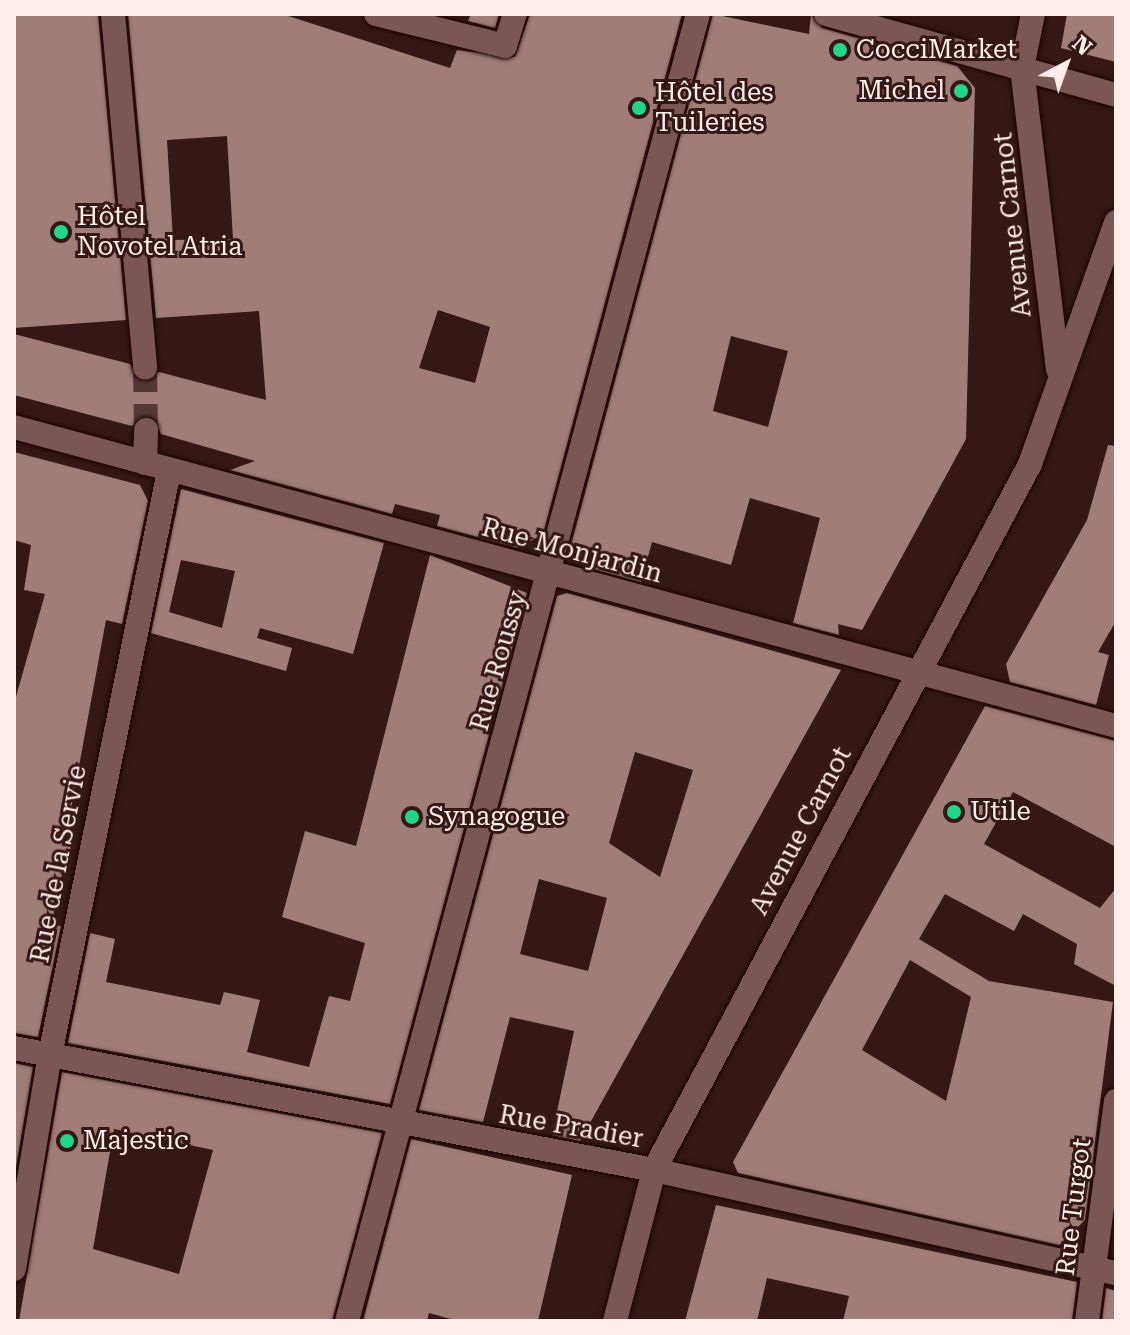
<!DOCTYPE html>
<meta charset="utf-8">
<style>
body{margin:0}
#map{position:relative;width:1130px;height:1335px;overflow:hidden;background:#351816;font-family:"Roboto Serif",serif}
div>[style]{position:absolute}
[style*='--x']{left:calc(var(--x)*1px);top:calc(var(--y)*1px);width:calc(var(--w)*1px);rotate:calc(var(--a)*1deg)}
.building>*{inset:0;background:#a17d78}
.minor-tunnel>*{height:24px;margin-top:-12px;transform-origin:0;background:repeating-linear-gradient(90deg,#533836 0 24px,transparent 0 36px)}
.roads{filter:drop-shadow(0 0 2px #1b0303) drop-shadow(0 0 2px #1b0303)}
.minor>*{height:24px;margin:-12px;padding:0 12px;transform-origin:12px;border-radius:12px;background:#7a5754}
.dots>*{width:22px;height:22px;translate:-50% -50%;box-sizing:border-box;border:4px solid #351816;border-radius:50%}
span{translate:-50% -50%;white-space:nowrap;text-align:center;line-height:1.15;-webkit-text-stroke:6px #351816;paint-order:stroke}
.poi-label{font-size:26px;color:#feedeb}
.left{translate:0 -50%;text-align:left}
.right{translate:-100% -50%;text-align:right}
.street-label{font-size:26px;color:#feedeb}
.frame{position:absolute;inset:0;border:16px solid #feedeb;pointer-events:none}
.north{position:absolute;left:1026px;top:24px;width:80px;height:80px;-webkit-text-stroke:6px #351816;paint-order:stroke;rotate:41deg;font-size:22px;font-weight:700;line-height:32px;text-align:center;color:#feedeb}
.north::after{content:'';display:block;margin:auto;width:28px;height:36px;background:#feedeb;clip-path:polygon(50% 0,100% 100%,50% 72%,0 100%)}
</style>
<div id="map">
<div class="building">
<i style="clip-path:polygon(14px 14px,98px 14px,126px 320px,14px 328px)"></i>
<i style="clip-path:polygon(evenodd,128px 14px,282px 14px,450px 68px,457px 50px,515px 57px,530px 14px,682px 14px,543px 534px,518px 548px,437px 526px,440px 515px,395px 504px,392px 514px,230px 470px,255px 461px,161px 434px,153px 417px,132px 426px,14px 395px,14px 334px,130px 364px,139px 382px,159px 372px,266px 400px,259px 311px,156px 318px,128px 14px,227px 136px,233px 239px,173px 240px,167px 140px,227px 136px,128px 14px,438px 310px,490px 327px,475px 383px,419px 368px,438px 310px)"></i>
<i style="clip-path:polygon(471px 14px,499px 14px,495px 28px,468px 21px)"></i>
<i style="clip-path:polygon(evenodd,713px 14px,809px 34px,811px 14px,822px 28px,957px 66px,975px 88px,966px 439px,862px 630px,838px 624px,839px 635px,793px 623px,820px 518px,750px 498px,731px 565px,652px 542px,641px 582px,586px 567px,571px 545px,713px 14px,731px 336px,788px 351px,768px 427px,713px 411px,731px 336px)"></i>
<i style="clip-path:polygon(1067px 14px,1116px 14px,1116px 62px,1061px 48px)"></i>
<i style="clip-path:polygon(1108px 445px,1116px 446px,1116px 621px,1098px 652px,1109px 655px,1096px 705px,1010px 682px,1006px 664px,1087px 520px)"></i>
<i style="clip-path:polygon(14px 452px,140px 485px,148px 501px,122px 624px,106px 620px,65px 842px,72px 844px,54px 900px,54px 925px,61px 926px,38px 1037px,14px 1033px,14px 704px,45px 594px,24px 590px,31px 545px,14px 540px)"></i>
<i style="clip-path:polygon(evenodd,181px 489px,384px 543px,353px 654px,260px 628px,257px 638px,292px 648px,286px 671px,151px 633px,181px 489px,181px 560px,235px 571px,222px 628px,169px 612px,181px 560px)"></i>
<i style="clip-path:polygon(430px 555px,527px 593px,390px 1104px,68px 1043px,90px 933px,115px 939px,106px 982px,220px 1005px,224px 992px,260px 1000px,247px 1052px,309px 1067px,329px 996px,350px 1001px,365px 943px,282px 917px,305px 831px,356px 846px)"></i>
<i style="clip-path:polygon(evenodd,567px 593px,841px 670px,580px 1141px,552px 1135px,574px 1031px,510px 1017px,483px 1122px,419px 1110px,557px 596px,567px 593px,635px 752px,693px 770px,660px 877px,609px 843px,635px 752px,567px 593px,539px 879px,607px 898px,588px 971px,520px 954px,539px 879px)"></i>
<i style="clip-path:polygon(evenodd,985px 706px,1116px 741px,1116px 847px,1013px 792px,984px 844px,1100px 908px,1116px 888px,1116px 986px,1074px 964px,1077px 944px,1023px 914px,1014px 931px,945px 894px,919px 939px,989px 981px,1113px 1002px,1085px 1220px,1059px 1245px,738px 1173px,733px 1162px,985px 706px,910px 960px,971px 997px,946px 1101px,862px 1050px,910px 960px)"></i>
<i style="clip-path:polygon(14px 1063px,33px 1067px,14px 1179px)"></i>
<i style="clip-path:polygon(evenodd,62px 1072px,382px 1133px,332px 1321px,19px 1321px,62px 1072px,114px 1129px,213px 1150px,179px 1274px,93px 1249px,114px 1129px)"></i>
<i style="clip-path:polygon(411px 1139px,572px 1175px,538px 1321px,458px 1321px,429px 1313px,427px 1321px,363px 1321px)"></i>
<i style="clip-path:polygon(716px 1205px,1077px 1282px,1072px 1321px,843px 1321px,849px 1296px,767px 1278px,757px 1321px,685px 1321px)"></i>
<i style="clip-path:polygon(1106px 1288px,1116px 1291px,1116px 1321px,1102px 1321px)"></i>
</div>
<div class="minor-tunnel">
<i style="--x:145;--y:368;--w:62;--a:89.1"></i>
</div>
<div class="roads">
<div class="minor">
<i style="--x:113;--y:14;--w:355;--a:84.8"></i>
<i style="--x:376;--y:14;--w:133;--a:13.9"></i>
<i style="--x:505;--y:46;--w:34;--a:-73"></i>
<i style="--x:826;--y:14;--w:301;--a:15.6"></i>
<i style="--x:1033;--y:14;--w:55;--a:101.5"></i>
<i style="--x:1022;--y:68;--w:303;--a:83.2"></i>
<i style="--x:14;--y:427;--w:1142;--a:15.18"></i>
<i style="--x:145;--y:463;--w:33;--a:-88"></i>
<i style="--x:14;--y:1048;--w:652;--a:10.79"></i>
<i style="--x:654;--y:1170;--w:473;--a:12.6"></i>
<i style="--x:14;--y:1269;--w:217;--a:-80.5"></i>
<i style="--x:50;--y:1055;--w:596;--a:-78.48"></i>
<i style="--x:347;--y:1321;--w:1353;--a:-74.97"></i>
<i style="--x:615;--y:1321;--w:156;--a:-75.5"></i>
<i style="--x:654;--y:1170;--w:800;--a:-61.96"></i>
<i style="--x:1030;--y:464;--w:257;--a:-70.4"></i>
<i style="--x:1087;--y:1321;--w:222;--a:-82.5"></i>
</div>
</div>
<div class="dots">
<i style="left:840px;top:50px;background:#1ed888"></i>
<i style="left:961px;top:91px;background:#1ed888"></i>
<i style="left:639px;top:108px;background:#1ed888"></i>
<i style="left:61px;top:232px;background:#1ed888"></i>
<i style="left:954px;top:812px;background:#1ed888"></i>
<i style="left:412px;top:817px;background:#1ed888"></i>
<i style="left:67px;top:1141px;background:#1ed888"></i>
</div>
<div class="poi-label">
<span class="left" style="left:856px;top:50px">CocciMarket</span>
<span class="right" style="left:945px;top:91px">Michel</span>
<span class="left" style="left:655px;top:108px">Hôtel des<br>Tuileries</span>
<span class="left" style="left:77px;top:232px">Hôtel<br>Novotel Atria</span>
<span class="left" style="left:970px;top:812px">Utile</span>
<span class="left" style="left:428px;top:817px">Synagogue</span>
<span class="left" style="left:83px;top:1141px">Majestic</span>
</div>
<div class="street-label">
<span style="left:1013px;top:225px;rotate:-96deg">Avenue Carnot</span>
<span style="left:572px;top:551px;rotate:15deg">Rue Monjardin</span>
<span style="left:499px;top:661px;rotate:-74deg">Rue Roussy</span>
<span style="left:801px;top:831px;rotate:-62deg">Avenue Carnot</span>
<span style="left:59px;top:864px;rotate:-79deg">Rue de la Servie</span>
<span style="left:571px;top:1127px;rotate:10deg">Rue Pradier</span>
<span style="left:1074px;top:1207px;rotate:-83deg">Rue Turgot</span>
</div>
<div class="frame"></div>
<div class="north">N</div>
</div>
